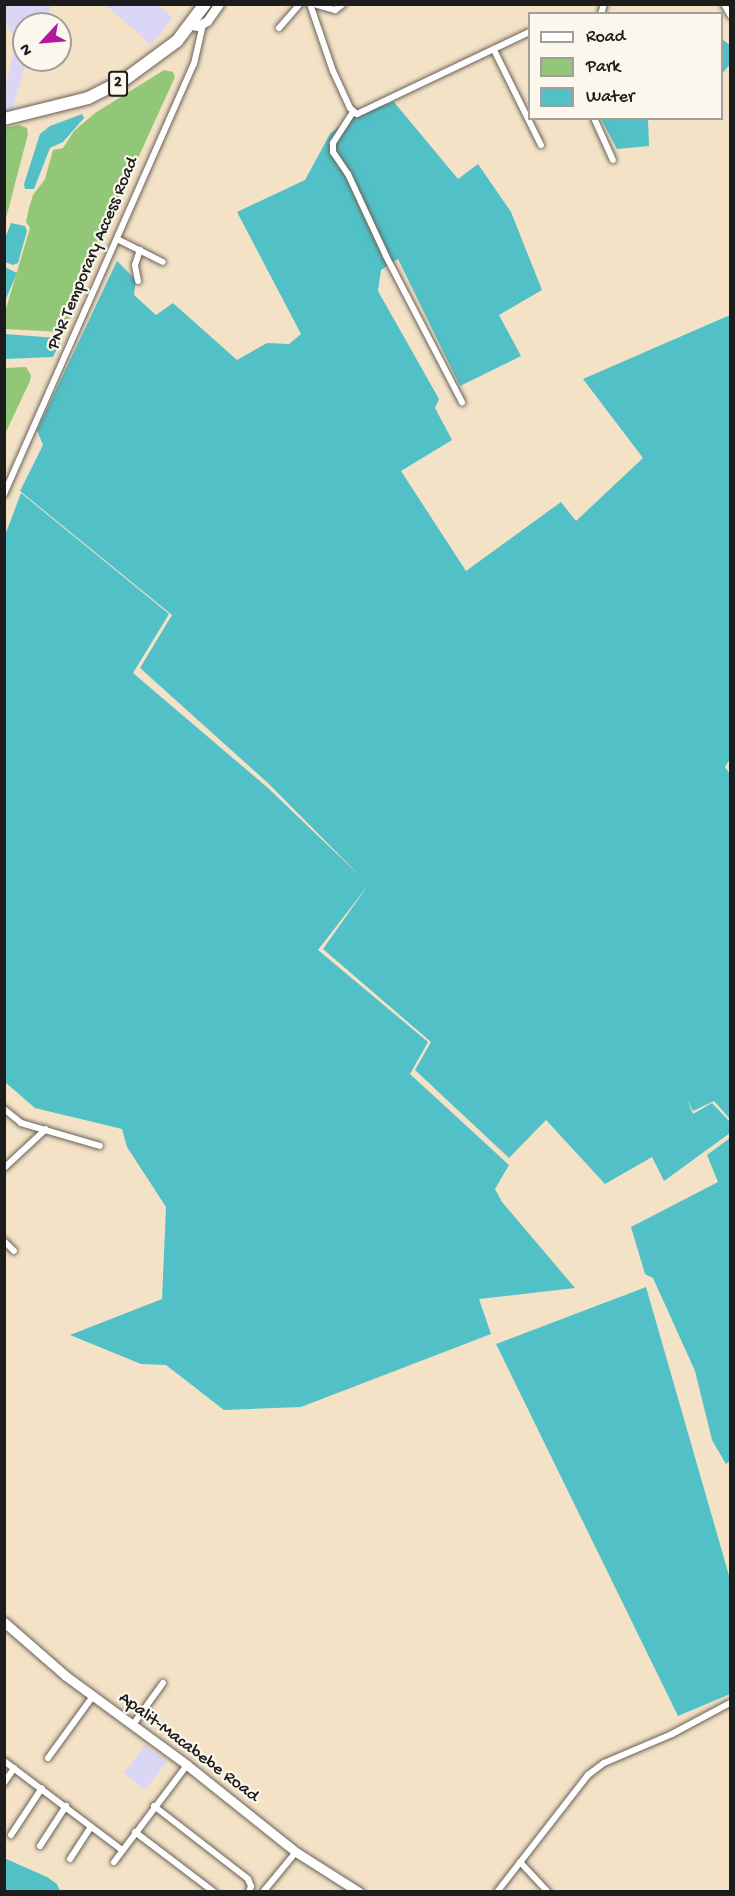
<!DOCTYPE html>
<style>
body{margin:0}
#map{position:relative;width:735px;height:1896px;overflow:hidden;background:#f4e2c7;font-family:"Gochi Hand",sans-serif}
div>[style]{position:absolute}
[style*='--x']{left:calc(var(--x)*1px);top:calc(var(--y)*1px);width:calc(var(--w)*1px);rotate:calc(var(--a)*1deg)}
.built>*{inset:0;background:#dcd6f6}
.green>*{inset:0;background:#93c778}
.water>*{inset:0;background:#52c1c7}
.roads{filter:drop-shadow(0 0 2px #686158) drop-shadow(0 0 2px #686158)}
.street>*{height:6px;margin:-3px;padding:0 3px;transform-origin:3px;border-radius:3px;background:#fff}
.secondary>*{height:9px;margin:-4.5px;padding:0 4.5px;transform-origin:4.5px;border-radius:4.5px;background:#fff}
.highway>*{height:12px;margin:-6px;padding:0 6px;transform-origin:6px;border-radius:6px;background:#fff}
span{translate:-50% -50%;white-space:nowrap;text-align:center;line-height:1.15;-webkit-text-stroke:4.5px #fbf7ec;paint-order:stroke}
.shield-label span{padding:2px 4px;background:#fbf7ec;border:2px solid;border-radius:4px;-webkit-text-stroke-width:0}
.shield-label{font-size:16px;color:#1c1c1c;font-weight:700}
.street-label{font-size:18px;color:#1c1c1c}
.frame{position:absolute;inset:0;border:6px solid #1c1c1c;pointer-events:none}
.legend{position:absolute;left:528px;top:12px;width:195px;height:108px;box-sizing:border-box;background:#fbf7ec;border:2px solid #a29f99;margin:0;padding:8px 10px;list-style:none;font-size:18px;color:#1c1c1c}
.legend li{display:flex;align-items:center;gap:12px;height:30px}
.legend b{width:30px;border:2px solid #a29f99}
.north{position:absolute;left:12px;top:12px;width:60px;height:60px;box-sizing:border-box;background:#fbf7ec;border:2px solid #a29f99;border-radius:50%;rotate:244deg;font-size:16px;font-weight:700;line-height:24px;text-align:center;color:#1c1c1c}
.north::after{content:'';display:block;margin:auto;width:21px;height:27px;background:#b5179e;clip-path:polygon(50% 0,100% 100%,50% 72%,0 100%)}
</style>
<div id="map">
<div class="built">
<i style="clip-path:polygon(5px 5px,51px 5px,45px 24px,24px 24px,24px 60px,35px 60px,33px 67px,25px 65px,12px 111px,5px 114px,5px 91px,16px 40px,5px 22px)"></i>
<i style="clip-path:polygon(106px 5px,158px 5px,173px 18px,151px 45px)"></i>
<i style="clip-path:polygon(145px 1745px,167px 1762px,145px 1790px,124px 1773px)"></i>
</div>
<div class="green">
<i style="clip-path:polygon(164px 70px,173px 72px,175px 77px,112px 215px,66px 328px,62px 332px,5px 329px,5px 312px,30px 228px,26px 222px,29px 208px,33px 195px,45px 179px,53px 150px,63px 148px,74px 131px,95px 113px)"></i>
<i style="clip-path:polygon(19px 125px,27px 128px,28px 134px,5px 222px,5px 128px)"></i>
<i style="clip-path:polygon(26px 367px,31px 375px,30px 381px,5px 434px,5px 368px)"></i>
</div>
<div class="water">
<i style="clip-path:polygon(722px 39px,730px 45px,730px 64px,722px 74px)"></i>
<i style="clip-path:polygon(394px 102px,458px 179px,478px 164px,511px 212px,542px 290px,499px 315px,521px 356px,460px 386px,398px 259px,381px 270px,378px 291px,439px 399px,435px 408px,452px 440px,401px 471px,466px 571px,561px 502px,576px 521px,643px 458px,583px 379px,730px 315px,730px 759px,725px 767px,730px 774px,730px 1119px,714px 1101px,693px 1111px,687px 1100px,693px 1114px,712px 1103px,730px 1122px,730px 1133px,664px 1181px,652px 1157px,605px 1184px,546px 1120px,509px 1158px,415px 1070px,431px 1042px,323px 949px,369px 884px,318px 950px,428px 1042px,410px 1074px,509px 1165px,495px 1189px,502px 1202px,575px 1288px,479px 1299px,491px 1334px,301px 1407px,224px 1410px,166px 1365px,141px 1364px,70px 1335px,162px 1299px,166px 1207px,127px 1147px,122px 1129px,35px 1108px,5px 1082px,4px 538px,21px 493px,169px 614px,133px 673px,268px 788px,361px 877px,269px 784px,140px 668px,172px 615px,20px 491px,43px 445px,37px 430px,117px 261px,136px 280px,134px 295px,156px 315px,173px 303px,237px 360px,267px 343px,289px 344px,301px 334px,237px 212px,305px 180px,330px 134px,357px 112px)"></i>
<i style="clip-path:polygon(82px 114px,84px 118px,63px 142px,50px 148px,34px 189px,25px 189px,24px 184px,40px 134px,50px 126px)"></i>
<i style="clip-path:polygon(601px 119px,648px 119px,649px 146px,617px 149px)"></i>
<i style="clip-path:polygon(11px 223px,25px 226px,27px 231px,18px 263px,13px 265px,5px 262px,5px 238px)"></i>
<i style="clip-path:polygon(5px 267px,17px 273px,5px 301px,4px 267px)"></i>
<i style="clip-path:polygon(5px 334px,58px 338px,61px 340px,53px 357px,5px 359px)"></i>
<i style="clip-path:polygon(730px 1138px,730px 1461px,726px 1464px,712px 1440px,695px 1371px,653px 1278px,645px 1274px,631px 1227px,718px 1182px,707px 1155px)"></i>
<i style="clip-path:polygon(646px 1287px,730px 1579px,730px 1694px,678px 1716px,496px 1344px)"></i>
<i style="clip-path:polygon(4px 1858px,47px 1877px,57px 1884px,60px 1891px,5px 1891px)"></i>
</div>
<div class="roads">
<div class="street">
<i style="--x:310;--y:4;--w:71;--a:71.1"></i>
<i style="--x:333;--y:71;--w:41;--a:65.3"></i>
<i style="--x:350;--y:108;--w:9;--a:41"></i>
<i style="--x:357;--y:114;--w:191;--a:-25.4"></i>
<i style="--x:314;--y:4;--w:22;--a:16"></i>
<i style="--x:335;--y:10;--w:10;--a:-37"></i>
<i style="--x:724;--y:4;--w:13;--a:61"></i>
<i style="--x:601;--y:14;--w:10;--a:-73"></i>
<i style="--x:279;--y:28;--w:32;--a:-49"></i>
<i style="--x:494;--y:50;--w:106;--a:63.7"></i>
<i style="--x:353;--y:112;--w:37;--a:123"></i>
<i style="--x:333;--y:143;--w:9;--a:90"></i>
<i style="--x:333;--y:152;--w:27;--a:56"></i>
<i style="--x:348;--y:174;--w:90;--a:65.1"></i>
<i style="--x:386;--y:256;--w:165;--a:62.5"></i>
<i style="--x:594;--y:118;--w:46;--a:65.7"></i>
<i style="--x:117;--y:239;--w:51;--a:26.6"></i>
<i style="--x:138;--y:281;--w:16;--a:-101"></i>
<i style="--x:135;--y:265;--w:16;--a:-72"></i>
<i style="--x:4;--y:494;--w:470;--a:-66.2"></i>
<i style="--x:194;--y:64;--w:41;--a:-77.3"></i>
<i style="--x:4;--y:1109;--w:22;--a:39"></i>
<i style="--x:21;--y:1123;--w:82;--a:16.2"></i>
<i style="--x:4;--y:1168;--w:57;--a:-42.9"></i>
<i style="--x:4;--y:1241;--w:14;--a:45"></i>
<i style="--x:132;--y:1726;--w:53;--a:-54.2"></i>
<i style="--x:48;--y:1758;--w:77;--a:-54"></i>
<i style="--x:4;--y:1761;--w:148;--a:37"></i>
<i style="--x:4;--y:1783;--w:18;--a:-56"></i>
<i style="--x:154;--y:1806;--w:119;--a:37.8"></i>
<i style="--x:248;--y:1879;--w:8;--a:67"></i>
<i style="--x:251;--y:1886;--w:6;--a:108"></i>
<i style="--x:135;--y:1832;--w:99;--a:37.2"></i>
<i style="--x:11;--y:1835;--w:56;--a:-56.6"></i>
<i style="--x:40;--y:1846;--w:48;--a:-57"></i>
<i style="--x:70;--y:1859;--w:38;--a:-57"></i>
<i style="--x:114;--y:1862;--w:121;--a:-53"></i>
<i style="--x:520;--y:1862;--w:41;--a:47"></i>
<i style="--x:263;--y:1892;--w:52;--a:-50.5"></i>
<i style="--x:497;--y:1892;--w:148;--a:-52.1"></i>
<i style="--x:588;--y:1775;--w:20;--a:-37"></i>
<i style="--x:604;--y:1763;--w:74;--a:-23.1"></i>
<i style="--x:672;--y:1734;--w:66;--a:-28.1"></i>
</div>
<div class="secondary">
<i style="--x:192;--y:25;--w:6;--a:9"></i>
<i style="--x:198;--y:26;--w:10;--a:-29"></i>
<i style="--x:207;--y:21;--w:21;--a:-55"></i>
<i style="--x:4;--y:1622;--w:82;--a:41.1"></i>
<i style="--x:66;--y:1676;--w:150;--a:36.3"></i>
<i style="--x:187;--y:1765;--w:139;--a:38.6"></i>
<i style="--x:296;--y:1852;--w:75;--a:32.4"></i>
</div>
<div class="highway">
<i style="--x:4;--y:119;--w:87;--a:-14"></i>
<i style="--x:88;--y:98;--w:40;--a:-26.6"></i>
<i style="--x:124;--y:80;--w:66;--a:-36.3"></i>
<i style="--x:177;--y:41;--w:46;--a:-52.9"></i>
</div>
</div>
<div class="shield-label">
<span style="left:118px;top:84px">2</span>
</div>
<div class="street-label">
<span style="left:94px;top:254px;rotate:-67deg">PNR Temporary Access Road</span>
<span style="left:188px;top:1748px;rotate:37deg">Apalit-Macabebe Road</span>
</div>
<div class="frame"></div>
<ul class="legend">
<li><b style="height:8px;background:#fff"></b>Road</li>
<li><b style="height:16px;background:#93c778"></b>Park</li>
<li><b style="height:16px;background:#52c1c7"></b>Water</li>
</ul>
<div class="north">N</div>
</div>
